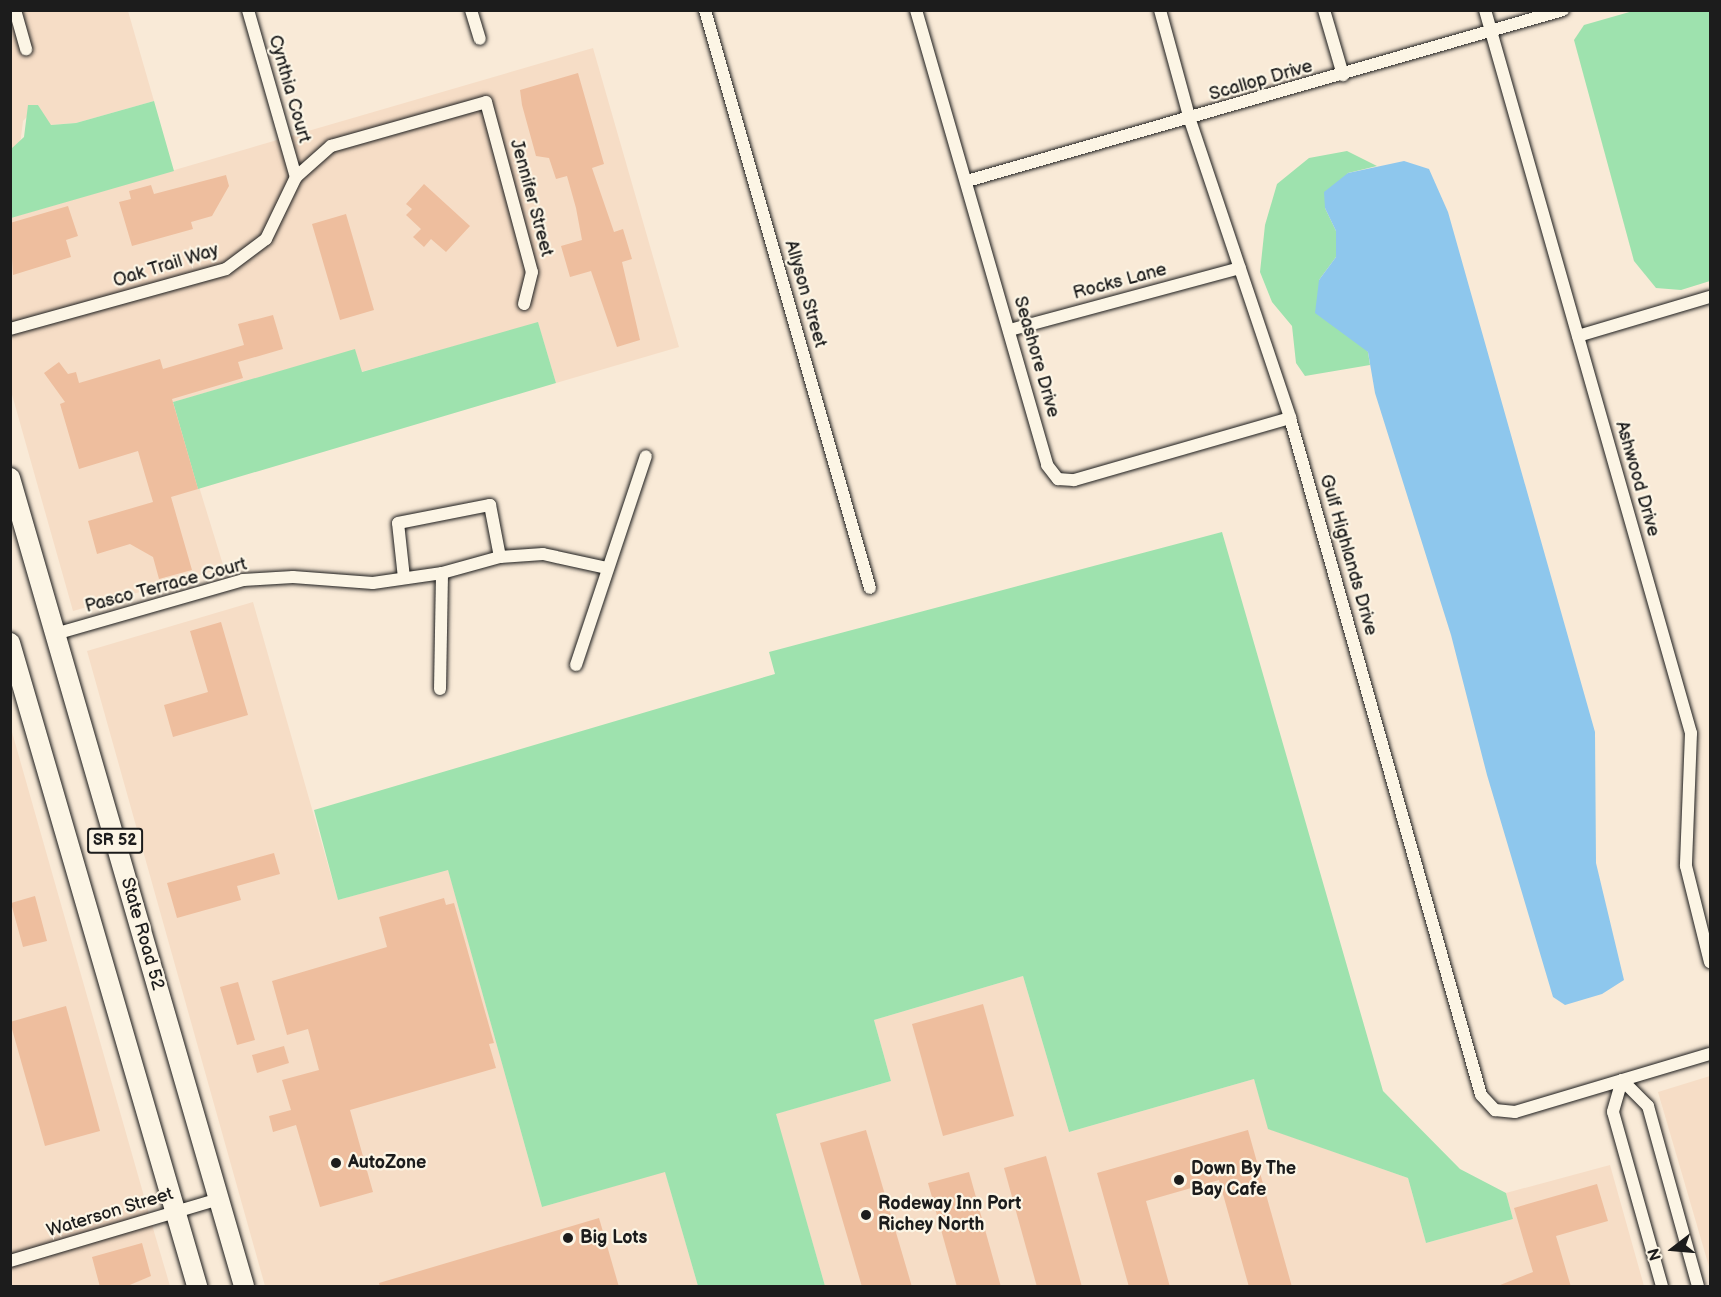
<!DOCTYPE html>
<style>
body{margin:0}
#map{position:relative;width:1721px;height:1297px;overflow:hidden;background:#f9ead7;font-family:"Balsamiq Sans",sans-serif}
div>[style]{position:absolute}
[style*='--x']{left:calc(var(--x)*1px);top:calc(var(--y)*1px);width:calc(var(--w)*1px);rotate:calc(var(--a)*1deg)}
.built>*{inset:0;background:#f6ddc6}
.green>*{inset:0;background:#9ee2ae}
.water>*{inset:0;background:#8ec7ed}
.building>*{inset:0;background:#eebe9e}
.roads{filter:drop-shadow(0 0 2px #1c1c1c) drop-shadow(0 0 2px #1c1c1c)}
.minor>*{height:12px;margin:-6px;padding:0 6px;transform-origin:6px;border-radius:6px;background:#fcf5e5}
.primary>*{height:20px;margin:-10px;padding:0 10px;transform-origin:10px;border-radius:10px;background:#fcf5e5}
.dots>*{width:16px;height:16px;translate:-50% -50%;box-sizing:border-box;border:3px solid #fcf5e5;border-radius:50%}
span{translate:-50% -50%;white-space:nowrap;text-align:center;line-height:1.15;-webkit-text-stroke:4.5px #fcf5e5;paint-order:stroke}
.shield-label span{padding:2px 4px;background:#fcf5e5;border:2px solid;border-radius:4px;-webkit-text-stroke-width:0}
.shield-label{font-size:16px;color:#1c1c1c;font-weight:700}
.street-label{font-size:18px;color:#1c1c1c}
.poi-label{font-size:18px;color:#1c1c1c;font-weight:700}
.left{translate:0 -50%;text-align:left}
.frame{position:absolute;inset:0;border:12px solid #1c1c1c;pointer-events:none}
.north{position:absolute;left:1643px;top:1219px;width:60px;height:60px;-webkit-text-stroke:4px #fcf5e5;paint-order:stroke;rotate:254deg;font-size:16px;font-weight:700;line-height:24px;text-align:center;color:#1c1c1c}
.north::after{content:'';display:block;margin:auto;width:21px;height:27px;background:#1c1c1c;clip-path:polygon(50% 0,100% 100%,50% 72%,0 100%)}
</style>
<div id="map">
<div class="built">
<i style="clip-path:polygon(11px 11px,128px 11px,154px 101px,76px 123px,50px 125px,38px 105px,23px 121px,20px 145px,11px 149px)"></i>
<i style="clip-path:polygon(593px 48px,679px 347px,556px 383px,538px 323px,361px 372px,355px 350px,173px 402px,224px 568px,73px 611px,11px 391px,10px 218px)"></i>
<i style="clip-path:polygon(253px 602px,338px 900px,448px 869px,542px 1207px,665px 1171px,698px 1286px,265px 1286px,87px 651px)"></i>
<i style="clip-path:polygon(10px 725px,155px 1235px,170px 1286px,11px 1286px)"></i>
<i style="clip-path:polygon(1023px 976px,1069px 1132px,1254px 1079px,1269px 1129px,1408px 1178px,1426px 1243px,1513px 1219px,1506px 1193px,1610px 1165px,1644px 1286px,825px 1286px,775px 1114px,891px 1081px,874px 1020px)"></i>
<i style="clip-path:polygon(1710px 1076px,1710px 1270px,1658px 1092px)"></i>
</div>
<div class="green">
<i style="clip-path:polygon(1633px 11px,1710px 11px,1710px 281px,1681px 290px,1656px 288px,1634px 261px,1574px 40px,1584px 25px)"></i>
<i style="clip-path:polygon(154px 101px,174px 171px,11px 218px,11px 149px,24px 137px,28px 105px,38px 105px,51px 125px,76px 123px)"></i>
<i style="clip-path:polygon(1347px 151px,1377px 166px,1348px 173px,1325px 208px,1336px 231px,1336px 257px,1319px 280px,1368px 352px,1370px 365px,1305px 376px,1296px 363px,1292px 326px,1272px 302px,1260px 272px,1265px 225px,1277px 184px,1309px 158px)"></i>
<i style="clip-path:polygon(538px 322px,556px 383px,198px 489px,173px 402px,355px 349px,362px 372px)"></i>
<i style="clip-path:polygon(1222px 532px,1383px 1091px,1460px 1169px,1506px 1193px,1513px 1219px,1426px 1243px,1408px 1178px,1268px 1129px,1254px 1079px,1069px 1132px,1023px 976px,874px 1020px,891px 1081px,776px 1114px,825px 1286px,698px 1286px,665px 1172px,542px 1207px,448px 870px,338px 900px,314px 810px,775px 674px,769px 652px)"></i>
</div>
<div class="water">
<i style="clip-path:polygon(1404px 161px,1429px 169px,1448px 212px,1595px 732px,1596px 863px,1624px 980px,1602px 994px,1565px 1005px,1553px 997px,1487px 775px,1451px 635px,1375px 393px,1368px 352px,1315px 313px,1319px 280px,1336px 257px,1336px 231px,1325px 208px,1324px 192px,1348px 173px)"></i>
</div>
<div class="building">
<i style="clip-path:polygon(578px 73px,604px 164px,592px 168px,614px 232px,623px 229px,632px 259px,622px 262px,640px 340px,617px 347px,591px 271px,570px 277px,561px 246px,582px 240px,576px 208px,567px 176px,556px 179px,549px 158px,536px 156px,522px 105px,520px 90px)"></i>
<i style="clip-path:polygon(226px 175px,229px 186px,212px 216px,191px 222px,193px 229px,132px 246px,119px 202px,131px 199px,129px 191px,151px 185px,154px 194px)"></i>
<i style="clip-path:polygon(424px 184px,470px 226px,446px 252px,431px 239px,424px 247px,413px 237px,421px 229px,406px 215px,412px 209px,406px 204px)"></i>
<i style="clip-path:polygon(68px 206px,78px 236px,66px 240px,71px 257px,13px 275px,10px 223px)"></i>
<i style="clip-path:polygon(346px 214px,374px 310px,340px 320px,312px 224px)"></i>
<i style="clip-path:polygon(273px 315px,283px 349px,238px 362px,243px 378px,172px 399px,198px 489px,171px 497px,192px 570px,159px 579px,153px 557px,130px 544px,97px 554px,88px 521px,153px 502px,138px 451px,79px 469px,60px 404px,65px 402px,44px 373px,59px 362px,68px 374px,76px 372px,79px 383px,160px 359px,163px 369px,244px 345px,238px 324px)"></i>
<i style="clip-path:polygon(221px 622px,248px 715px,173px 737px,164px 705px,208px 692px,190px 631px)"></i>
<i style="clip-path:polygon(274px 853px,280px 874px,237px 886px,241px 900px,177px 918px,167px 883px)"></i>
<i style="clip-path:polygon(35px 896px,47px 941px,23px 947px,11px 903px)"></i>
<i style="clip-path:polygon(444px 898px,446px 905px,454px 903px,494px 1043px,489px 1044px,496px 1068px,350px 1110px,373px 1192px,320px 1207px,296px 1125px,273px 1132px,269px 1116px,291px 1110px,282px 1080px,319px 1070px,308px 1029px,287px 1035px,272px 981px,387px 947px,379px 917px)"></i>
<i style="clip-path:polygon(238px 982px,255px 1040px,237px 1045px,220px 987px)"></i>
<i style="clip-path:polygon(983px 1004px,1014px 1116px,943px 1136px,912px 1024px)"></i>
<i style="clip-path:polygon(66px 1006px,100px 1131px,45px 1146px,10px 1022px)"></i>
<i style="clip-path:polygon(284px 1046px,289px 1063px,257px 1073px,252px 1055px)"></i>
<i style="clip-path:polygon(866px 1130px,912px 1287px,862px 1287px,820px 1143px)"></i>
<i style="clip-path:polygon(1248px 1130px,1292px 1287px,1249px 1287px,1219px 1180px,1146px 1201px,1170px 1287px,1129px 1287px,1097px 1173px)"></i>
<i style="clip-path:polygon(1046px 1156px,1082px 1287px,1037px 1287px,1004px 1168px)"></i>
<i style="clip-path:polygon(969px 1172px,1001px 1287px,957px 1287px,928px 1183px)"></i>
<i style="clip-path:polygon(1597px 1184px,1608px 1221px,1556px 1236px,1571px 1287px,1495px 1287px,1533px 1272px,1514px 1208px)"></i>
<i style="clip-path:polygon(599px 1218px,619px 1287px,380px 1287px,379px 1283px)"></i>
<i style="clip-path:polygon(142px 1243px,151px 1276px,125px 1287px,100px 1287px,92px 1257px)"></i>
</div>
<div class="roads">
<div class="minor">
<i style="--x:15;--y:10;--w:41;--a:74.2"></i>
<i style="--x:248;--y:10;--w:174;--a:74"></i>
<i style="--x:471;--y:10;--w:30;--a:73"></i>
<i style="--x:705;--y:10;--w:601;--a:74.07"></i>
<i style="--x:916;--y:10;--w:473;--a:73.9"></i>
<i style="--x:1047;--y:465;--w:18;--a:52"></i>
<i style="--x:1058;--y:479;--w:16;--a:4"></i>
<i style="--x:1074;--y:480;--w:225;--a:-16"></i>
<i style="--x:1160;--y:10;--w:114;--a:74.7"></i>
<i style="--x:1190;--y:120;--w:314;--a:71.4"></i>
<i style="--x:1290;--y:418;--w:703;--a:74.24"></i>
<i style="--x:1481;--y:1095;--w:21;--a:47"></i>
<i style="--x:1495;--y:1110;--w:20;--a:6"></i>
<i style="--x:1515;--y:1112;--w:203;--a:-16.6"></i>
<i style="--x:1324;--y:10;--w:68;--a:73.7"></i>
<i style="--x:1485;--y:10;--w:752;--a:74.1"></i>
<i style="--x:1691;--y:733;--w:133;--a:92.2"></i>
<i style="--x:1686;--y:866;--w:99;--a:76"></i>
<i style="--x:967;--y:181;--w:620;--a:-16.01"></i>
<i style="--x:10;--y:329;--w:224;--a:-15.5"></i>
<i style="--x:226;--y:269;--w:50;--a:-36.9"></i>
<i style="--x:266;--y:239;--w:69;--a:-64.2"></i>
<i style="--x:296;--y:177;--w:47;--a:-41.5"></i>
<i style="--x:331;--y:146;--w:161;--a:-15.8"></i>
<i style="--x:486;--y:102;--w:176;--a:74.9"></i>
<i style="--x:532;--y:272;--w:33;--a:104"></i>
<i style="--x:1010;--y:330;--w:238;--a:-15.1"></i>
<i style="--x:1578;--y:336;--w:138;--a:-16.5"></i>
<i style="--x:404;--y:578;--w:55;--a:-96.2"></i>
<i style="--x:398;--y:523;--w:94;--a:-11.1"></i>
<i style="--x:490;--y:505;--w:53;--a:79.1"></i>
<i style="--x:55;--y:634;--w:196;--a:-16"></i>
<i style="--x:243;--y:580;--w:50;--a:-3.4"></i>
<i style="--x:293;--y:577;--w:80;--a:4.3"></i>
<i style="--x:373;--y:583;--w:70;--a:-8.2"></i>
<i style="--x:442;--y:573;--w:60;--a:-15.4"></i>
<i style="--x:500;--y:557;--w:43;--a:-4"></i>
<i style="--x:543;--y:554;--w:66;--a:12.3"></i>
<i style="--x:576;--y:665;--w:220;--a:-71.5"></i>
<i style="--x:440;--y:689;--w:116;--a:-89"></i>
<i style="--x:1622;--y:1080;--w:37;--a:45"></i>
<i style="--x:1648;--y:1106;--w:187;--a:74.5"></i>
<i style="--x:1622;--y:1080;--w:33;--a:106"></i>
<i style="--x:1613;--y:1112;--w:181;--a:74.3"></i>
<i style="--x:10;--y:1261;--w:218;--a:-16.5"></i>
</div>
<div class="primary">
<i style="--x:10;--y:478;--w:841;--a:73.85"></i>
<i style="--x:10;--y:643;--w:670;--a:73.78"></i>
</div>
</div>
<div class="dots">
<i style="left:336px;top:1163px;background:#1c1c1c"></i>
<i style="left:1179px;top:1180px;background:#1c1c1c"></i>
<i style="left:866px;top:1215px;background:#1c1c1c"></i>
<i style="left:568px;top:1238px;background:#1c1c1c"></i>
</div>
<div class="shield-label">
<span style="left:115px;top:841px">SR 52</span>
</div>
<div class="street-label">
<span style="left:1261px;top:81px;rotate:-16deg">Scallop Drive</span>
<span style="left:289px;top:89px;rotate:74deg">Cynthia Court</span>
<span style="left:531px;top:198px;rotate:75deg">Jennifer Street</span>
<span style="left:166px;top:266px;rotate:-17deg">Oak Trail Way</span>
<span style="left:1120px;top:282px;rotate:-15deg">Rocks Lane</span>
<span style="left:805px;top:294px;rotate:74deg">Allyson Street</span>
<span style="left:1036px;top:357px;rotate:74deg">Seashore Drive</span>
<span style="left:1637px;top:479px;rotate:74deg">Ashwood Drive</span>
<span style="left:1348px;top:555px;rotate:74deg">Gulf Highlands Drive</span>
<span style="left:166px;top:586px;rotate:-15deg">Pasco Terrace Court</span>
<span style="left:142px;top:934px;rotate:74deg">State Road 52</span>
<span style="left:110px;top:1213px;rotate:-17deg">Waterson Street</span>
</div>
<div class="poi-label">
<span class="left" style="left:348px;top:1163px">AutoZone</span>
<span class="left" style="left:1191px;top:1180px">Down By The<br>Bay Cafe</span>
<span class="left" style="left:878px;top:1215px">Rodeway Inn Port<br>Richey North</span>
<span class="left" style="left:580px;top:1238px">Big Lots</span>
</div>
<div class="frame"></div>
<div class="north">N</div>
</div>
